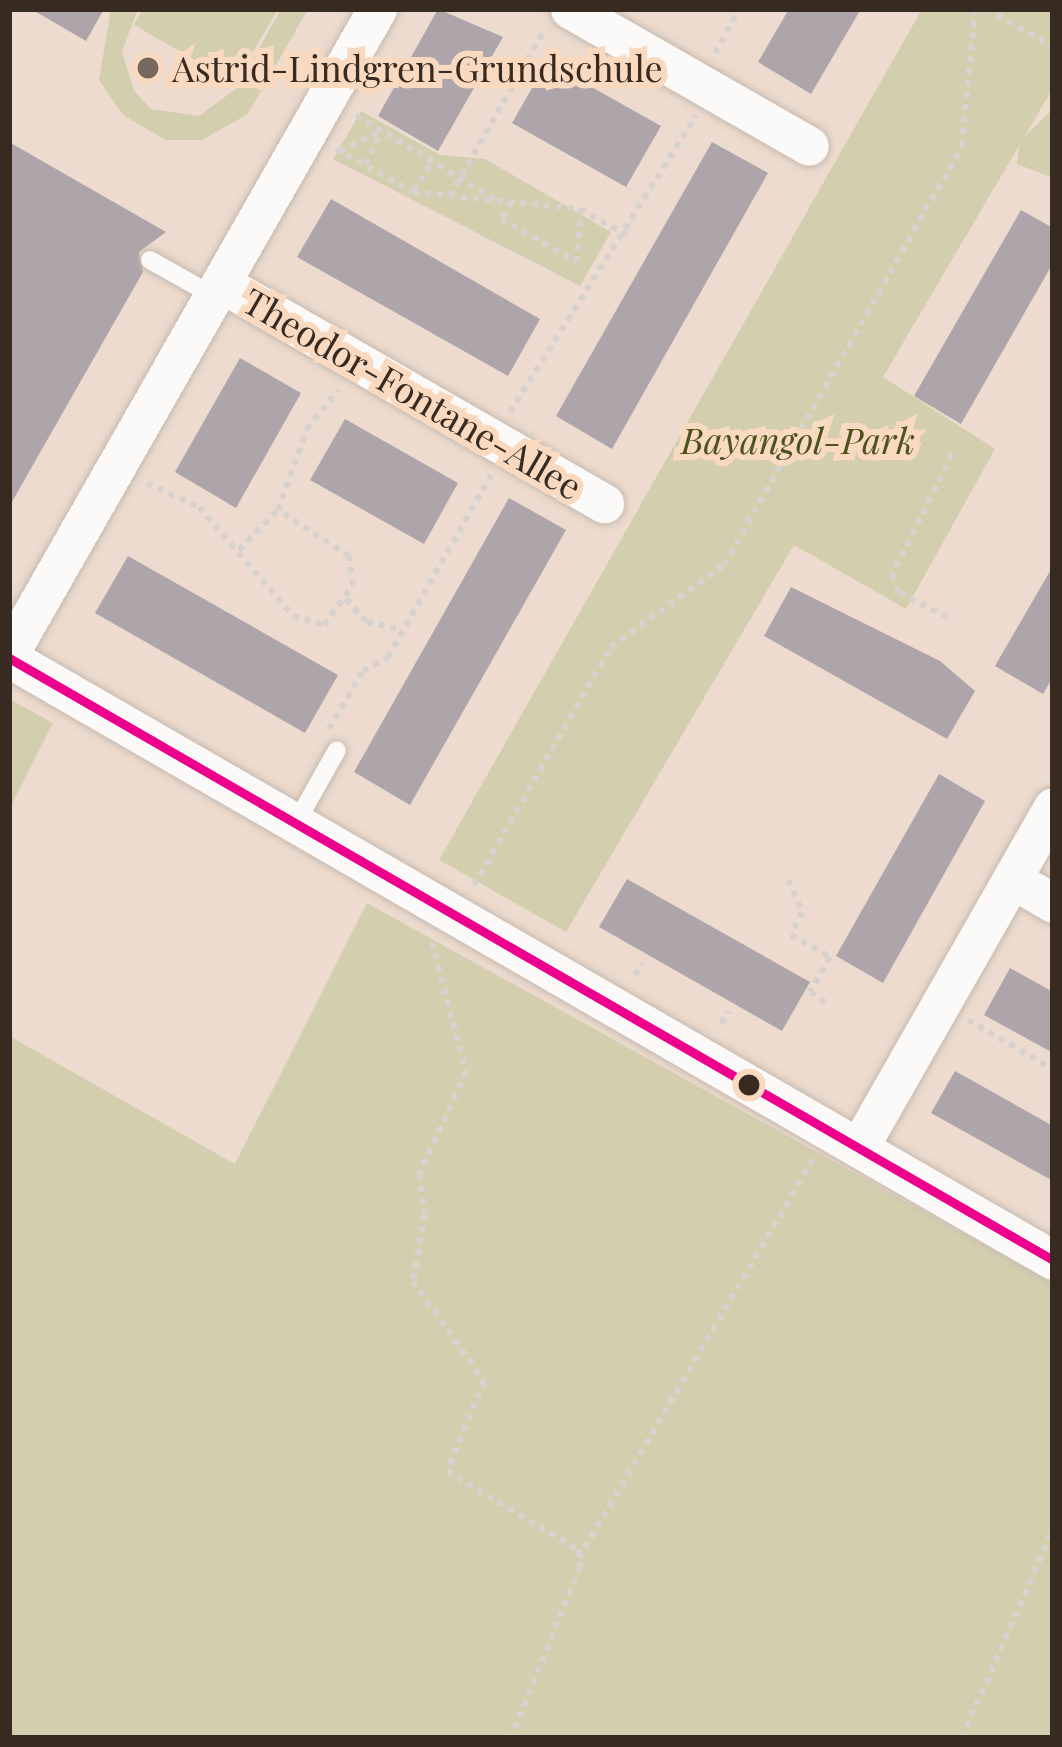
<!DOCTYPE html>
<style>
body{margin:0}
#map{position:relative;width:1062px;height:1747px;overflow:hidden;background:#ecdbce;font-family:"Playfair Display",serif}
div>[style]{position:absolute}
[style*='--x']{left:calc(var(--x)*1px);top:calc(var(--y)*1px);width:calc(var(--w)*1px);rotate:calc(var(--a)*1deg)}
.green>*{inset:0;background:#d3cfae}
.building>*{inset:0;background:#aea5aa}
.path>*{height:6px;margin-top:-3px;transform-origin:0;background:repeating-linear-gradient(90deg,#d7d2cd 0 6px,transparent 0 12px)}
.roads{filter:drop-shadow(0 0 3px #c7baaf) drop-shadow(0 0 3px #c7baaf)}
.service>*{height:18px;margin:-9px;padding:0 9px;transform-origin:9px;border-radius:9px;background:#fcfaf8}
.minor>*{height:39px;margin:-19.5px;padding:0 19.5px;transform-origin:19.5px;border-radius:19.5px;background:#fcfaf8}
.bus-1>*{height:9px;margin:-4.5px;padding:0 4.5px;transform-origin:4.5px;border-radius:4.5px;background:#ec008c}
.dots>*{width:33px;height:33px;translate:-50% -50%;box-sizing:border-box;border:6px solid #f9dac1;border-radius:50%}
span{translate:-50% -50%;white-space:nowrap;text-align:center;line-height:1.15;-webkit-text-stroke:12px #f9dac1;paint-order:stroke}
.poi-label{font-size:36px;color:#362a21}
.left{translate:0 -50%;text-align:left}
.street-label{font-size:36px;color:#362a21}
.park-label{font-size:36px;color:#4c511d;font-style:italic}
.frame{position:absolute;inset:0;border:12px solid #362a21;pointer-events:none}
</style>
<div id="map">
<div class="green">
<i style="clip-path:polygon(111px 9px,138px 9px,122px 51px,134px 91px,151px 109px,199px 116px,237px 88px,281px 9px,308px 9px,248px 114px,202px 140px,166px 140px,123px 115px,99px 80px)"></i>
<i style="clip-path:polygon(143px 9px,278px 9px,235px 83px,134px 25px)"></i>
<i style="clip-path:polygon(922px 9px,1053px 9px,1053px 88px,883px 377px,995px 449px,906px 609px,794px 545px,566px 932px,439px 860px)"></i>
<i style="clip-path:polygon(1053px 109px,1053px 178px,1017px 164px,1020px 141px)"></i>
<i style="clip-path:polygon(361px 111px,440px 155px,485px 159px,611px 232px,580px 286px,333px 159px)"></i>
<i style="clip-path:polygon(9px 699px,53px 723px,9px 810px)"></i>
<i style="clip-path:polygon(367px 903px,1053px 1283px,1053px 1738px,9px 1738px,9px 1036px,235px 1164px)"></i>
</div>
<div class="building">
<i style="clip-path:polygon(31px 9px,104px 9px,86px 41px)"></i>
<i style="clip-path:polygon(438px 9px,503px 37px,438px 151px,378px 116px)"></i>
<i style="clip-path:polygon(789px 9px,861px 9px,811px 94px,758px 62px)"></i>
<i style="clip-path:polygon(547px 62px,661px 126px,626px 187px,512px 123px)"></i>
<i style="clip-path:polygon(9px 142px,166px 232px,139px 252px,143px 272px,9px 507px)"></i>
<i style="clip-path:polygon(712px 142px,768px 173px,612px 449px,556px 416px)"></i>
<i style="clip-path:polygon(331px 199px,540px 319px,508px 376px,297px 257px)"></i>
<i style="clip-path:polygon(1021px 210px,1053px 228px,1053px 263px,961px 424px,914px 396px)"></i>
<i style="clip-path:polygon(240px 358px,301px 393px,236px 508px,175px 472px)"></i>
<i style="clip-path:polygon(345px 419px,458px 483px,424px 544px,310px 480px)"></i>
<i style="clip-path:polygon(509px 498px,566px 530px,410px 805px,354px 772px)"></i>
<i style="clip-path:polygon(128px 556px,338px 675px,305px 733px,95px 613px)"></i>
<i style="clip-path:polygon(1053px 566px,1053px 677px,1043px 694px,995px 666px)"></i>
<i style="clip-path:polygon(791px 587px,940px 661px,975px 691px,947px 739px,764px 636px)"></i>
<i style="clip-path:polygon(939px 774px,985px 801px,883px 983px,836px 956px)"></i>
<i style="clip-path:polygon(627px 879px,810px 982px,782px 1031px,599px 927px)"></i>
<i style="clip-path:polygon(1010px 968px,1053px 992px,1053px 1053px,984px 1015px)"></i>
<i style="clip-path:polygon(955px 1071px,1053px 1126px,1053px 1181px,931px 1113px)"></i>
</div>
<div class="path">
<i style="--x:987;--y:9;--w:76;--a:29.9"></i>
<i style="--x:715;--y:53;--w:50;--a:-61.4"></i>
<i style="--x:356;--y:115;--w:162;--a:31.3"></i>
<i style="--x:336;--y:149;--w:88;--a:29.2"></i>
<i style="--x:413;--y:192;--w:168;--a:5.8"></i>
<i style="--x:580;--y:209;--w:54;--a:29"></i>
<i style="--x:340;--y:151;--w:48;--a:-26"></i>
<i style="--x:365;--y:164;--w:35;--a:-63"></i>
<i style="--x:414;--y:191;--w:38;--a:-58"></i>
<i style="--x:450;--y:196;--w:189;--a:-60.4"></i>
<i style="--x:511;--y:202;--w:20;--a:120"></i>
<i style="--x:501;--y:219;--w:87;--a:29.5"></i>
<i style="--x:577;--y:262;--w:53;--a:-86.8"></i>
<i style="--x:510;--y:412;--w:350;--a:-57.9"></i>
<i style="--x:952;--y:454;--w:135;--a:116.4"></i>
<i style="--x:892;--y:575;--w:19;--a:69"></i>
<i style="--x:899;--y:593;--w:60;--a:26.6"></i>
<i style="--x:147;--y:483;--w:57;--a:24.8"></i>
<i style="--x:199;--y:507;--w:144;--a:49.2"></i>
<i style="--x:293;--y:616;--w:32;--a:16"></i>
<i style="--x:324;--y:625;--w:49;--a:-54.1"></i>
<i style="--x:353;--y:585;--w:29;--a:-98"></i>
<i style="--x:349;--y:556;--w:85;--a:-147.1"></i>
<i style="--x:239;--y:550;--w:56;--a:-45.7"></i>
<i style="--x:278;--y:510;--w:86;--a:-70.3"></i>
<i style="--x:307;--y:429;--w:50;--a:-51.5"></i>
<i style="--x:346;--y:599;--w:31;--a:48"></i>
<i style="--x:367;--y:622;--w:36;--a:13"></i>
<i style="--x:329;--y:729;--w:67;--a:-59.6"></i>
<i style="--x:363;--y:671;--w:29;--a:-29"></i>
<i style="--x:388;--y:657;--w:209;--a:-60.5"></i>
<i style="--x:788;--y:880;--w:35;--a:66"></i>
<i style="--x:802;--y:912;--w:25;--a:116"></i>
<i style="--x:791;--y:935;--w:45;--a:29.4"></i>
<i style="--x:830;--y:957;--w:40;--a:119.7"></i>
<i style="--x:810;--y:992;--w:21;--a:35"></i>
<i style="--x:474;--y:885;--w:275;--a:-60.1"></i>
<i style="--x:611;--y:647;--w:140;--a:-36"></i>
<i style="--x:724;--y:565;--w:482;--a:-60.4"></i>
<i style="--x:962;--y:146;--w:138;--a:-84.6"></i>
<i style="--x:432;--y:942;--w:134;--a:75.3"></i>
<i style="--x:466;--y:1072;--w:112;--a:114.7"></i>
<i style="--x:419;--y:1174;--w:40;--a:81.5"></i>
<i style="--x:425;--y:1214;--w:68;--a:100.2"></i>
<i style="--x:413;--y:1281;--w:123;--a:54.6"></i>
<i style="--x:484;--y:1381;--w:97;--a:112.3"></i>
<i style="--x:447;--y:1471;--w:153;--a:31.1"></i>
<i style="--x:578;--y:1550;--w:17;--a:83"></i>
<i style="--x:580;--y:1567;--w:184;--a:112"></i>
<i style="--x:635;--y:975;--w:14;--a:-60"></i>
<i style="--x:968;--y:1020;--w:98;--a:30"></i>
<i style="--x:721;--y:1023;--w:14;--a:-56"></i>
<i style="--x:579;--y:1558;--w:464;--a:-59.6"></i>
<i style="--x:962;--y:1738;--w:228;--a:-66.5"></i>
</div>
<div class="roads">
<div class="service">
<i style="--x:150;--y:260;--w:73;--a:29.4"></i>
<i style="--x:297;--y:821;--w:81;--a:-60.6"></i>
</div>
<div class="minor">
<i style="--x:570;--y:9;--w:275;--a:29.8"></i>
<i style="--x:221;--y:283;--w:442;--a:29.9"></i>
<i style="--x:9;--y:654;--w:743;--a:-60.29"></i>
<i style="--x:9;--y:658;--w:1205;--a:29.97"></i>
<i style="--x:1012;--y:879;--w:48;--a:30.3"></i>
<i style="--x:859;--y:1147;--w:391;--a:-60.3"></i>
</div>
</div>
<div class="bus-1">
<i style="--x:9;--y:658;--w:1205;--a:29.97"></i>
</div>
<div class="dots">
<i style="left:148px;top:68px;background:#76685e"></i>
<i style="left:749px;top:1085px;background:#362a21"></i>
</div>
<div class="poi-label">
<span class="left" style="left:172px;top:68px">Astrid-Lindgren-Grundschule</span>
</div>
<div class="street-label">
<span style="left:413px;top:393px;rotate:30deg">Theodor-Fontane-Allee</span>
</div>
<div class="park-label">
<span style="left:798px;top:440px">Bayangol-Park</span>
</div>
<div class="frame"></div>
</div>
